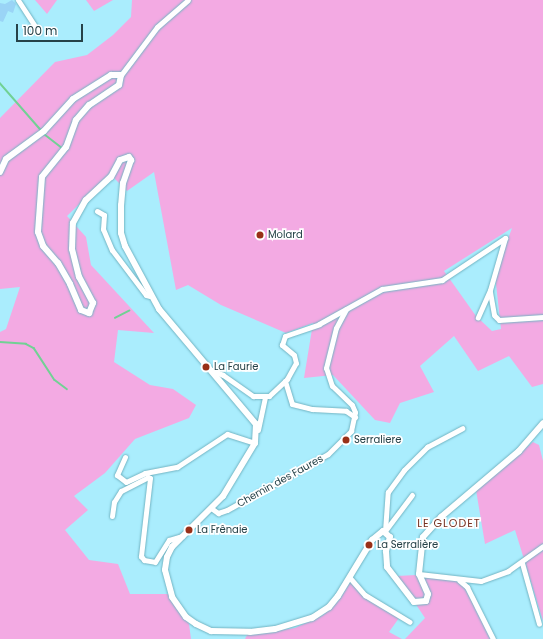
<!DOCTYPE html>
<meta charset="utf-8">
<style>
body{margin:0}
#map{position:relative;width:543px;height:639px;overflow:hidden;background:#aaedfd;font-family:Poppins,sans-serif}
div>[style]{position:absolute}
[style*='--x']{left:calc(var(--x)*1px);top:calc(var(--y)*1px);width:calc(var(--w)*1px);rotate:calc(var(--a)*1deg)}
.green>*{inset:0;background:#f3aae3}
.stream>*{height:1.5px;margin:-0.75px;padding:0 0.75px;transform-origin:0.75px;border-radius:0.75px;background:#71d194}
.building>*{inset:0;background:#9ad4f6}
.roads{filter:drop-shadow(0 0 1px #72b4c3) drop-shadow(0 0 1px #72b4c3)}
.minor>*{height:5px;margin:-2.5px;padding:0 2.5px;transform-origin:2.5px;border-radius:2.5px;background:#fff}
.tertiary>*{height:6px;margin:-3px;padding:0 3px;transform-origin:3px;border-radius:3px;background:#fff}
.dots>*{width:11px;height:11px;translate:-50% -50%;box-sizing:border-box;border:2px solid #fff;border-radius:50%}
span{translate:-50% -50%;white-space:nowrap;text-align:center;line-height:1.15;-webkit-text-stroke:3.5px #fff;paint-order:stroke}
.poi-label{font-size:10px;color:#264248}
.left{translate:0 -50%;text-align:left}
.street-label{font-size:10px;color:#264248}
.neighbourhood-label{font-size:11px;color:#743020;letter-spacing:1px}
.scale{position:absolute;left:16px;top:24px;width:67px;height:18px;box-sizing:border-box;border:2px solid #264248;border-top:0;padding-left:5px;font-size:12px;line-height:14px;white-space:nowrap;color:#264248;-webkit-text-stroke:3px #fff;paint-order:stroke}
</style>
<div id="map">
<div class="green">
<i style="clip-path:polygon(35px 0,57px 0,47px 14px)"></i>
<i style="clip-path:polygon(86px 0,113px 0,94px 11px)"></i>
<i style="clip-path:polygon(evenodd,132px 0,543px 0,543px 384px,532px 387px,509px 356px,478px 371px,454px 336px,420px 366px,434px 392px,400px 403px,390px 423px,375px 420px,333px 375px,304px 378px,313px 323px,286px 333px,221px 305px,188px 285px,176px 290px,154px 172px,127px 191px,110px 174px,67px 216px,86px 237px,91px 265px,154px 333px,118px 330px,114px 362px,150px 385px,173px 389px,196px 405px,189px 418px,135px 439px,105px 473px,74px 496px,88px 510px,65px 530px,89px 560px,118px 564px,130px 594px,168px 594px,177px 599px,189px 624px,191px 639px,0 639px,0 332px,6px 329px,20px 287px,0 289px,0 118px,55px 62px,87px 55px,113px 35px,131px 17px,132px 0,512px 228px,495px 275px,501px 329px,492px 331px,476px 316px,444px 271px,512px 228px)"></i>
<i style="clip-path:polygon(533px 442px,539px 445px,543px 461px,543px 621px,515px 530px,485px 544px,476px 490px)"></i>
<i style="clip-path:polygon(416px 575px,453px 578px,464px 586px,491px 639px,405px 639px,425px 618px,397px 576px)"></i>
<i style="clip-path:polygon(351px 581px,363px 596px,399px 618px,389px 632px,402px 639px,245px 639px,247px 635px,295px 628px,323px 615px,339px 600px)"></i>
</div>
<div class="stream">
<i style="--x:0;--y:83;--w:62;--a:48.9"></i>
<i style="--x:43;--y:133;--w:24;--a:38"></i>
<i style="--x:115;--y:318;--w:16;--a:-27"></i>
<i style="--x:0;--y:342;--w:26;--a:4"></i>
<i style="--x:26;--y:344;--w:9;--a:27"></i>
<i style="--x:34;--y:348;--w:38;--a:57"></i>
<i style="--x:55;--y:380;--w:15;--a:37"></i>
</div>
<div class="building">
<i style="clip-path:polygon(12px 0,16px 4px,13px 13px,8px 11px,3px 22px,0 21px,0 3px,5px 4px)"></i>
</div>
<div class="roads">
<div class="minor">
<i style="--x:18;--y:0;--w:38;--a:57"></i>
<i style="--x:121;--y:75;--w:60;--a:-53.1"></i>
<i style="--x:157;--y:27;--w:41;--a:-41.1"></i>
<i style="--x:97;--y:211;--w:8;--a:30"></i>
<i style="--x:104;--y:215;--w:14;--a:94"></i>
<i style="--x:103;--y:229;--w:23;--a:67"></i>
<i style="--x:112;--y:250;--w:56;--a:52.9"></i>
<i style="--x:146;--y:295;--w:4;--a:14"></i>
<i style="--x:490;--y:292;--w:23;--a:80"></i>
<i style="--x:494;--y:315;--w:7;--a:45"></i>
<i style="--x:499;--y:320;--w:44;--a:-3.9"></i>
<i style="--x:209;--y:369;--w:15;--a:23"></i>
<i style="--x:223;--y:375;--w:37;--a:35"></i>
<i style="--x:253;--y:396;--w:16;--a:0"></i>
<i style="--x:269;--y:396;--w:25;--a:-43"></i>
<i style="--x:287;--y:379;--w:18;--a:-61"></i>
<i style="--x:296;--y:363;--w:8;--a:-104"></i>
<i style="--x:294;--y:355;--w:16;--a:-140"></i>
<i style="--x:282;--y:345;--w:9;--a:-72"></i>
<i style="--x:285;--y:336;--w:36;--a:-19"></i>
<i style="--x:319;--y:324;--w:72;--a:-29.1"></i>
<i style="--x:382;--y:289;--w:61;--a:-8.5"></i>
<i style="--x:442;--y:280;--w:76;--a:-33.7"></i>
<i style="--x:505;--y:238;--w:54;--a:106.1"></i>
<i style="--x:490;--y:290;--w:30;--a:114"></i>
<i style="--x:285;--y:381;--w:24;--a:73"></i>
<i style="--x:292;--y:404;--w:21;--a:14"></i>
<i style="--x:312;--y:409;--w:34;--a:3"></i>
<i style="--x:346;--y:411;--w:11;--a:34"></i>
<i style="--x:258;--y:430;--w:34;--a:-78"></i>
<i style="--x:125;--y:457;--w:20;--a:114"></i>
<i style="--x:117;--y:475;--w:11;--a:38"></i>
<i style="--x:126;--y:482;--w:21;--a:-25"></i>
<i style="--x:145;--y:473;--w:33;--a:-11"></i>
<i style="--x:177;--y:467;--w:60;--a:-33.4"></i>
<i style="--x:227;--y:434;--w:29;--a:18"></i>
<i style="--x:211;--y:508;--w:9;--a:36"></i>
<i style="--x:218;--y:513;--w:9;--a:-18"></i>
<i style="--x:227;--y:510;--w:115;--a:-29"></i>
<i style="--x:328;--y:454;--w:33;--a:-45"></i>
<i style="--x:351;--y:431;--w:19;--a:-78"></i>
<i style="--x:355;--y:412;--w:8;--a:-113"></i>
<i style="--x:352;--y:405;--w:28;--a:-136"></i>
<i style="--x:332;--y:386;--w:19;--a:-108"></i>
<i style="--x:326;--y:368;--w:41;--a:-76"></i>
<i style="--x:336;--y:328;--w:21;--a:-62"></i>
<i style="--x:112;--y:516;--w:14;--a:-82"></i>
<i style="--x:114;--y:502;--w:13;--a:-58"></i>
<i style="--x:121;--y:491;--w:30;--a:-27"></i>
<i style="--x:148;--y:477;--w:2;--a:27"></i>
<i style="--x:150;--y:478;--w:79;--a:96.6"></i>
<i style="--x:141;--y:556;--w:5;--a:53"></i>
<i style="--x:144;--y:560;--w:11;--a:10"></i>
<i style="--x:155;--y:562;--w:26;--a:-58"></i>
<i style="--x:169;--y:540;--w:14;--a:-17"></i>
<i style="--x:385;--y:531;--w:39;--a:-86"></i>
<i style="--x:388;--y:492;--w:27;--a:-54"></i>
<i style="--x:404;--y:470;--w:33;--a:-45"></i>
<i style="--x:427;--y:447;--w:40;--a:-28"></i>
<i style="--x:385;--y:531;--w:45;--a:-53.1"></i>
<i style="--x:522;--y:563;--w:63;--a:74.4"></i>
<i style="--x:419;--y:574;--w:62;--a:6.4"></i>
<i style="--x:481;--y:581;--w:29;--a:-20"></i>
<i style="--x:508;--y:571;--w:43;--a:-35.5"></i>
<i style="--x:350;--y:578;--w:23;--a:49"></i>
<i style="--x:365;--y:595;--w:52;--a:31"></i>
<i style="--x:459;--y:580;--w:11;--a:41"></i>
<i style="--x:467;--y:587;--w:58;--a:63.4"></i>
</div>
<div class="tertiary">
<i style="--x:0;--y:172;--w:14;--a:-65"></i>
<i style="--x:6;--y:159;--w:47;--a:-36.4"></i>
<i style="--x:44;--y:131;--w:43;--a:-47.8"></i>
<i style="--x:73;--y:99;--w:45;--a:-32.3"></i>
<i style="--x:111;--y:75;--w:10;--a:0"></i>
<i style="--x:121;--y:75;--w:10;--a:101"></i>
<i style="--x:119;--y:85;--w:36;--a:146"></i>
<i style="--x:89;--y:105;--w:20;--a:131"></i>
<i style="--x:76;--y:120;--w:29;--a:110"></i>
<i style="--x:66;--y:147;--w:38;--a:129"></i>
<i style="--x:42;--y:177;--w:55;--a:94.2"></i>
<i style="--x:38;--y:232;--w:15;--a:70"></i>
<i style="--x:43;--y:246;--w:23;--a:49"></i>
<i style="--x:58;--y:263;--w:24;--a:60"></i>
<i style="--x:70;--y:284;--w:28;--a:67"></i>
<i style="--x:81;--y:310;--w:9;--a:21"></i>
<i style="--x:89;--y:313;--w:11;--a:-68"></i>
<i style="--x:93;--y:303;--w:30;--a:-118"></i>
<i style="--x:79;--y:277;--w:29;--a:-104"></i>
<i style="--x:72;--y:249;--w:26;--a:-88"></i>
<i style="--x:73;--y:223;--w:26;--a:-61"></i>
<i style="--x:86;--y:200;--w:34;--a:-43"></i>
<i style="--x:111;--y:177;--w:19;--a:-62"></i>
<i style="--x:120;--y:160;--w:9;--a:-18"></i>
<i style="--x:129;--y:157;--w:4;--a:56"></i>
<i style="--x:131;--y:160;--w:24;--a:109"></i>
<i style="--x:123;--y:183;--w:22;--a:95"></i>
<i style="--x:121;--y:205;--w:28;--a:90"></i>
<i style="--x:121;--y:233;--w:14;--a:73"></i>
<i style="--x:125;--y:246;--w:72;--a:61.6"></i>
<i style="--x:159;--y:309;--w:150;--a:49.9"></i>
<i style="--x:256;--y:424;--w:19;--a:93"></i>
<i style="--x:255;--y:443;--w:62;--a:121.1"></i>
<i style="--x:223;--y:496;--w:72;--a:135"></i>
<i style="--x:172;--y:547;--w:11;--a:117"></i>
<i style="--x:167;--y:557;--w:13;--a:99"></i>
<i style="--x:165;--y:570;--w:28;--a:75"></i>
<i style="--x:172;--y:597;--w:24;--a:55"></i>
<i style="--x:186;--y:617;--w:12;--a:35"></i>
<i style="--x:196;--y:624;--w:17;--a:25"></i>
<i style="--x:211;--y:631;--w:39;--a:1"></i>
<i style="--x:250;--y:632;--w:25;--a:-7"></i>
<i style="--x:275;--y:629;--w:39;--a:-17"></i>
<i style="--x:312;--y:618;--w:20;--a:-33"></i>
<i style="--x:329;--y:607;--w:14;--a:-51"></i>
<i style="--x:338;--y:596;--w:66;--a:-58.7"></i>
<i style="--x:372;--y:540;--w:14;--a:-39"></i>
<i style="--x:383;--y:531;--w:9;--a:41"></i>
<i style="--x:390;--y:537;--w:15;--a:106"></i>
<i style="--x:386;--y:551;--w:16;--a:86"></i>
<i style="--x:387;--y:567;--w:44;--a:52.4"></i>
<i style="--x:414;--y:602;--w:12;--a:-5"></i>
<i style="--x:426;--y:601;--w:7;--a:-74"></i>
<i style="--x:428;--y:594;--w:22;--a:-114"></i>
<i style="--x:419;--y:574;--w:37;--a:-84"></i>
<i style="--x:423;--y:537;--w:27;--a:-48"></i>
<i style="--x:441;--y:517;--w:102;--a:-40.2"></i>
<i style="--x:519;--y:451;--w:37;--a:-49"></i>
</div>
</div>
<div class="dots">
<i style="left:260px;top:235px;background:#993018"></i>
<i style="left:206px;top:367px;background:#993018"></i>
<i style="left:346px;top:440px;background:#993018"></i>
<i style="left:189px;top:530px;background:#993018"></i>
<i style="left:369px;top:545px;background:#993018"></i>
</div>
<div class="poi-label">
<span class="left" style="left:268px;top:235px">Molard</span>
<span class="left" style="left:214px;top:367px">La Faurie</span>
<span class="left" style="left:354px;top:440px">Serraliere</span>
<span class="left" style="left:197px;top:530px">La Frênaie</span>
<span class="left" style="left:377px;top:545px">La Serralière</span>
</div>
<div class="street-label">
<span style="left:280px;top:481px;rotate:-29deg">Chemin des Faures</span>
</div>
<div class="neighbourhood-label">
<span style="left:449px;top:523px">LE GLODET</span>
</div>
<div class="scale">100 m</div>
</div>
